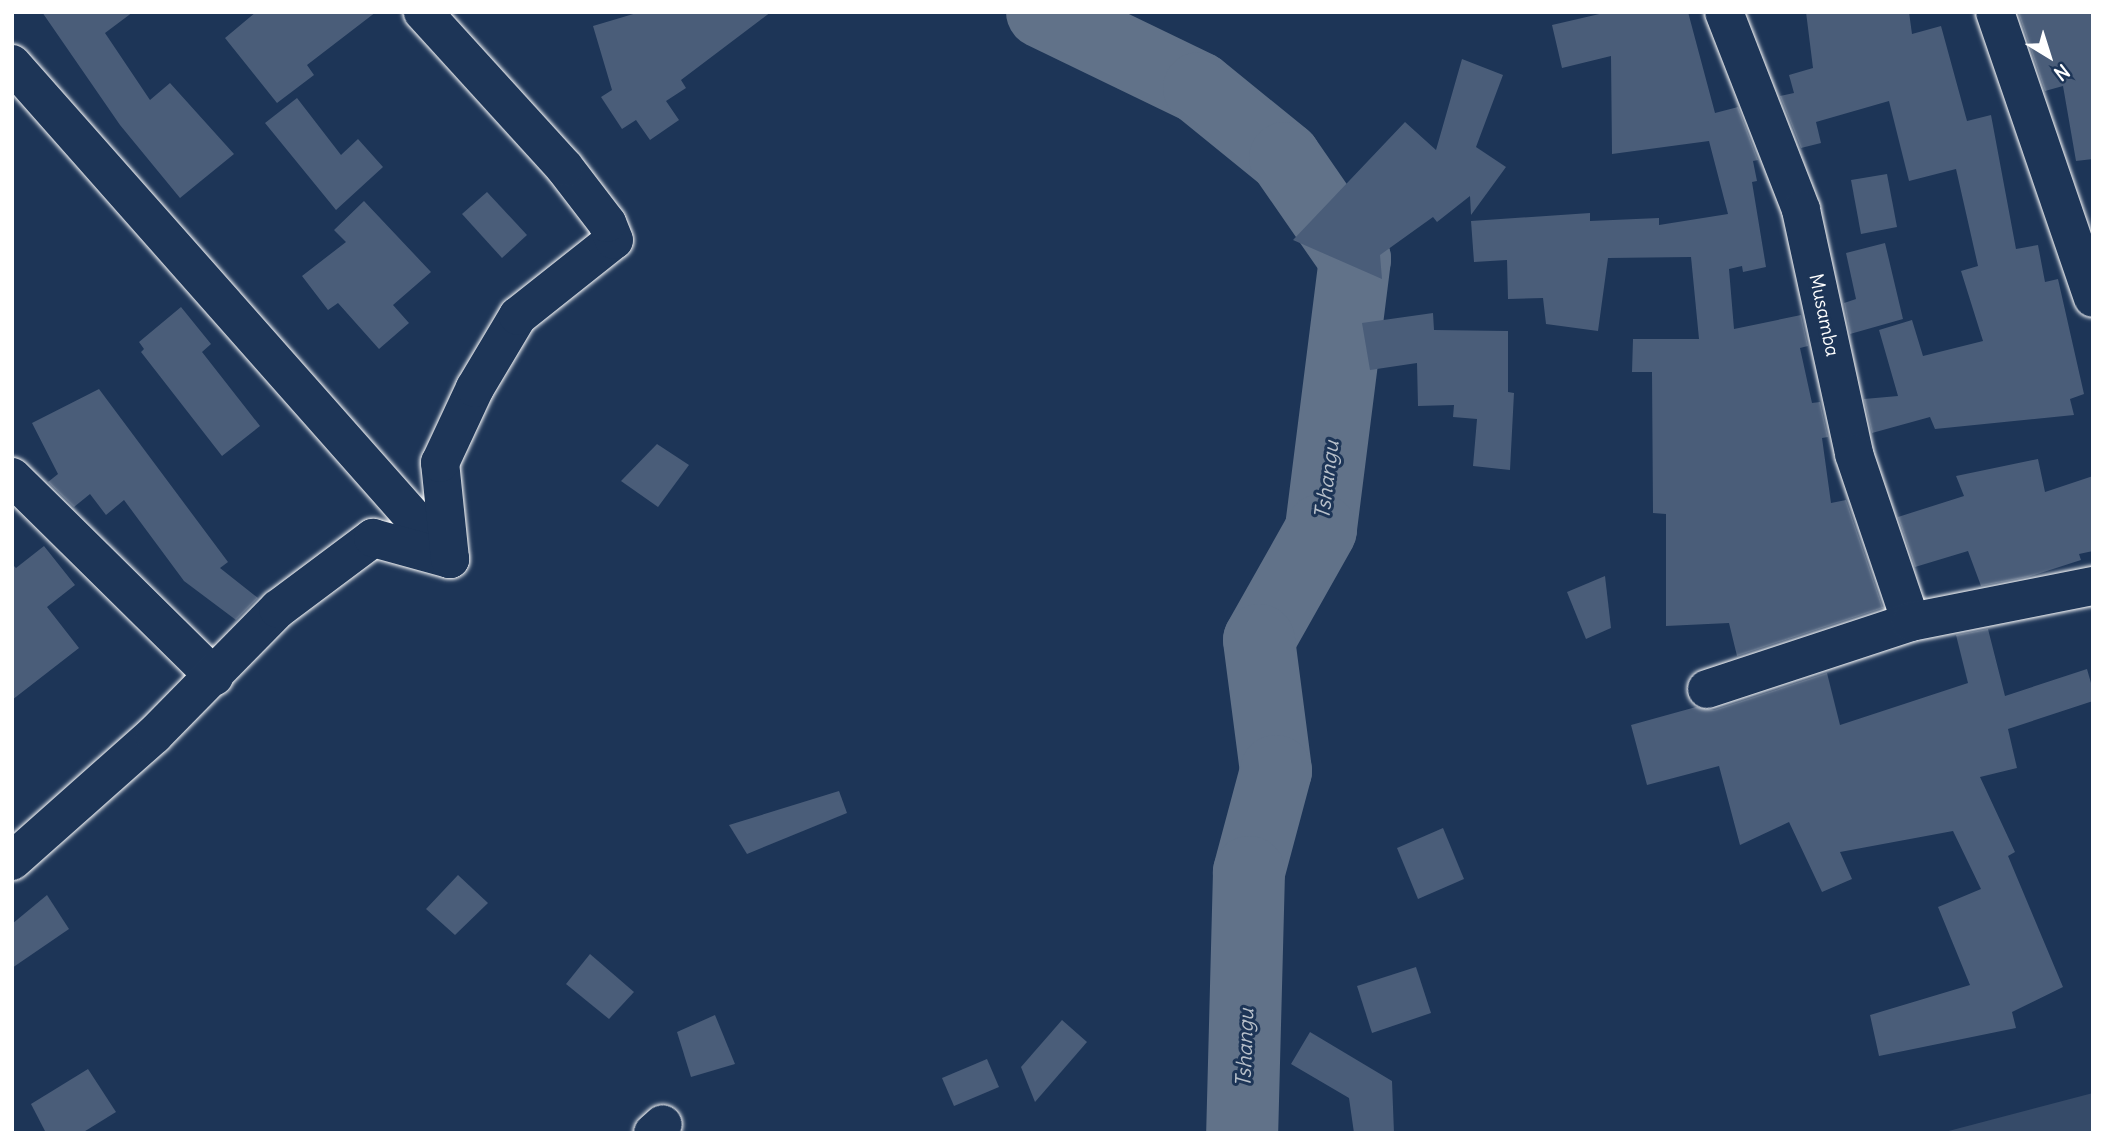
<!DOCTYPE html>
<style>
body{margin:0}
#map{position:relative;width:2105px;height:1145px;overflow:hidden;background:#1d3557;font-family:Delius,sans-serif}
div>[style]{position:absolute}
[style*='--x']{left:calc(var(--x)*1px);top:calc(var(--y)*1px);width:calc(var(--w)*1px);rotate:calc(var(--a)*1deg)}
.green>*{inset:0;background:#364b69}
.river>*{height:72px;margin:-36px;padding:0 36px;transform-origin:36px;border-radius:36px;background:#617289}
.building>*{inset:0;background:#4a5d79}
.roads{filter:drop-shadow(0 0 2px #fff) drop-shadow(0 0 2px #fff)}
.street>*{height:38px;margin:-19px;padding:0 19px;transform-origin:19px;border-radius:19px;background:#1d3557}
span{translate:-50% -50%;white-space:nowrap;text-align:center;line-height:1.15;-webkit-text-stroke:6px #1d3557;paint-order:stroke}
.street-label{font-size:19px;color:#fff}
.water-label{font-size:21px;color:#b8c0ca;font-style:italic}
.frame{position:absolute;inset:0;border:14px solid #fff;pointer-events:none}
.north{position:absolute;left:2014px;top:21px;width:70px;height:70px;-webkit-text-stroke:5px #1d3557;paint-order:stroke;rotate:142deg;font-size:19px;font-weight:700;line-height:28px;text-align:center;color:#fff}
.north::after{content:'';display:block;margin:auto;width:24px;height:32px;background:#fff;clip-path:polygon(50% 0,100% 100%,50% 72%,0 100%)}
</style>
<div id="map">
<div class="green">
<i style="clip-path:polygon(2093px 1093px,2093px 1133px,1941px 1133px)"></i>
</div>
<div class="river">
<i style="--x:1042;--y:12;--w:174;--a:25.8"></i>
<i style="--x:1199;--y:88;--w:111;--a:39.1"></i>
<i style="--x:1285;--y:158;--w:123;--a:55.3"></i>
<i style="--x:1355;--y:259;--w:273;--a:97.2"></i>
<i style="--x:1321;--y:530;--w:126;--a:119.4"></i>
<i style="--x:1259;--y:640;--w:132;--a:82.6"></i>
<i style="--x:1276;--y:771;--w:105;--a:105"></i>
<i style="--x:1249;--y:872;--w:261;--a:91.5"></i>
</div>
<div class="building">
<i style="clip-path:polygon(42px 12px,133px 12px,105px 33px,150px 100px,170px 83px,234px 154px,180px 198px,120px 125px)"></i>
<i style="clip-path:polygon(256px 12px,376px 12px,307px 65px,314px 75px,277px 103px,225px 38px)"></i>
<i style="clip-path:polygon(640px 12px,771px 12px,681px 80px,686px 88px,666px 101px,679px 120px,650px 140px,636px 120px,622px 129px,601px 97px,612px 90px,593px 26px)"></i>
<i style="clip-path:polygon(1608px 12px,1688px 12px,1715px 113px,1738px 107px,1758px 160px,1753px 161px,1757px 181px,1752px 182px,1766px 267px,1743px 272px,1742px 266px,1729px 269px,1734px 329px,1801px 315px,1808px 346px,1800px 348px,1812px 403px,1820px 402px,1828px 437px,1822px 438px,1831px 503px,1846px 500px,1883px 608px,1737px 656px,1729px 623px,1666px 626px,1666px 514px,1653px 513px,1652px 372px,1632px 372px,1633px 339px,1699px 339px,1691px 257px,1608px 258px,1598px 331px,1546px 324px,1543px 298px,1508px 299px,1507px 260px,1474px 262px,1471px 221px,1590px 213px,1590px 221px,1659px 218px,1659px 225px,1728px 214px,1709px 141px,1612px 154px,1611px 56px,1562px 68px,1552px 25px)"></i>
<i style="clip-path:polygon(1806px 12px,1909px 12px,1912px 34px,1941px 26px,1967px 121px,1991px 115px,2016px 249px,2038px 245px,2045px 282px,2058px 279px,2084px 394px,2070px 399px,2074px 415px,1935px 429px,1930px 417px,1872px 433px,1864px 399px,1898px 396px,1879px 330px,1912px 320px,1923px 356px,1983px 341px,1961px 271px,1978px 266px,1956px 169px,1909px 181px,1889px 101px,1816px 122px,1821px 143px,1801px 148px,1780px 96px,1794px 93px,1789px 75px,1813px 68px)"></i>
<i style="clip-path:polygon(2018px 12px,2093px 12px,2093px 159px,2076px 161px,2063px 86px,2045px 91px)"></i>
<i style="clip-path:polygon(1462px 59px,1503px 75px,1476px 147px,1506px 167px,1471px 215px,1470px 196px,1437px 222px,1433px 217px,1380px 255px,1382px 279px,1293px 240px,1405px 122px,1436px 150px)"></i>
<i style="clip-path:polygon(297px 98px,341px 155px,358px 139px,383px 167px,336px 210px,265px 123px)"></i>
<i style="clip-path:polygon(1887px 174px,1897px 227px,1861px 234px,1851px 180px)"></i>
<i style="clip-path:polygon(487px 192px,527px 235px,502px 258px,462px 214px)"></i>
<i style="clip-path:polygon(364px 201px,431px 272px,393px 305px,409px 323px,379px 349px,338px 303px,328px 310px,302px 276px,346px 242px,334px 230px)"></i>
<i style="clip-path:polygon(1885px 243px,1903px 319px,1850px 334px,1844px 303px,1856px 299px,1846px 253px)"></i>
<i style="clip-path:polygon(181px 307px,211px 344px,202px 352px,260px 426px,222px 456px,141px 352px,144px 349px,139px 342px)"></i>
<i style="clip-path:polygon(1433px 313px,1434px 330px,1508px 331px,1508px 392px,1514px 393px,1510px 470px,1473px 466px,1477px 419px,1453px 417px,1454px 405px,1418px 406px,1417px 363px,1370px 370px,1362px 323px)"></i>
<i style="clip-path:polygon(99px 389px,228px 562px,220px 568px,258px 598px,236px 620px,184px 581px,124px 500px,106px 515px,90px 494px,74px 507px,48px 482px,58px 474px,32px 423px)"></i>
<i style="clip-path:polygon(657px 444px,689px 465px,658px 507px,621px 481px)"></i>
<i style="clip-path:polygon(2038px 459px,2045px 492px,2093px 476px,2093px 551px,2079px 554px,2081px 560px,2028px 577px,1981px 586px,1968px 551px,1915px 567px,1898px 517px,1964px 496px,1956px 476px)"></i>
<i style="clip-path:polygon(44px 546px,75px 585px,47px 607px,79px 648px,12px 700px,12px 564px,16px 568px)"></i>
<i style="clip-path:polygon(1605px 576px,1611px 628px,1586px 639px,1567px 592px)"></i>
<i style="clip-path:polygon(1988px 629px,2005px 696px,2087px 669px,2093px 690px,2093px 701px,2008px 729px,2017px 768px,1980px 777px,2015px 852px,2008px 856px,2063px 987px,2012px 1012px,2016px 1028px,1879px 1056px,1870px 1015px,1970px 985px,1938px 907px,1981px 889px,1953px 831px,1840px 852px,1852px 879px,1822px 892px,1789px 822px,1740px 845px,1719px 766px,1647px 785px,1631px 725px,1696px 707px,1714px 710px,1827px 673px,1840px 725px,1968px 683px,1956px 635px)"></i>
<i style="clip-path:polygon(839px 791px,847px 813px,747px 854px,729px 825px)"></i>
<i style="clip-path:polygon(1443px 828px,1464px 879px,1418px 899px,1397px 848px)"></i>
<i style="clip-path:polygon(458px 875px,488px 903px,455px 935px,426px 909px)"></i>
<i style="clip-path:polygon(47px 895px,69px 929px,12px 968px,12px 924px)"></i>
<i style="clip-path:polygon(590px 954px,634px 992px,609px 1019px,566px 984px)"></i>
<i style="clip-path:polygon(1416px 967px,1431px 1013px,1372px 1033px,1357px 986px)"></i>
<i style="clip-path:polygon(715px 1015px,735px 1064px,691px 1077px,677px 1032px)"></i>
<i style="clip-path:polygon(1062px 1020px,1087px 1042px,1035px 1102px,1021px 1067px)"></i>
<i style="clip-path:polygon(1310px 1032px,1392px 1081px,1394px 1133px,1354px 1133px,1349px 1098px,1291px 1064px)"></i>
<i style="clip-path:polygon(987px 1059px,999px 1087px,954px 1106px,942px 1078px)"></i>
<i style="clip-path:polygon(88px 1069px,116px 1112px,82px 1133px,46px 1133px,31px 1104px)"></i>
</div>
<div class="roads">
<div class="street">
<i style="--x:1724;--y:12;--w:212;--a:68.7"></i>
<i style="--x:1801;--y:210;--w:250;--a:77.7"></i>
<i style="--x:1854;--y:454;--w:177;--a:71.3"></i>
<i style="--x:1995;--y:12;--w:302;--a:71.1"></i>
<i style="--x:12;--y:64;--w:661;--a:48.5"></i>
<i style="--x:12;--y:477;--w:284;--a:44.6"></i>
<i style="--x:1707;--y:689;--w:215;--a:-18.2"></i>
<i style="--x:1911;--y:622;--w:186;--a:-11.2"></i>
<i style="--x:12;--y:861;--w:190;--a:-41.6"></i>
<i style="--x:154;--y:735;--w:177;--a:-45.5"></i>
<i style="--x:278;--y:609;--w:119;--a:-36.8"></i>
<i style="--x:373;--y:538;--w:80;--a:15.3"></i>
<i style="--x:450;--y:559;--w:97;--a:-95.9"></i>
<i style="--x:440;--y:463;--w:83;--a:-65"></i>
<i style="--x:475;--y:388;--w:84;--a:-59.2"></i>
<i style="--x:518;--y:316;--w:122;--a:-38.4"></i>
<i style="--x:614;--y:240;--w:18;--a:-112"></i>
<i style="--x:607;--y:223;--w:71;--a:-127.5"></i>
<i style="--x:564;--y:167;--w:210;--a:-132.3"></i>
<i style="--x:653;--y:1133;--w:13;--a:-42"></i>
</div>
</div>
<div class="street-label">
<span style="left:1824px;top:315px;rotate:78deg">Musamba</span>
</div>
<div class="water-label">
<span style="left:1327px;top:480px;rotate:-83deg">Tshangu</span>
<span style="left:1245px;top:1048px;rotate:-88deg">Tshangu</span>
</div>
<div class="frame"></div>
<div class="north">N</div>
</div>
